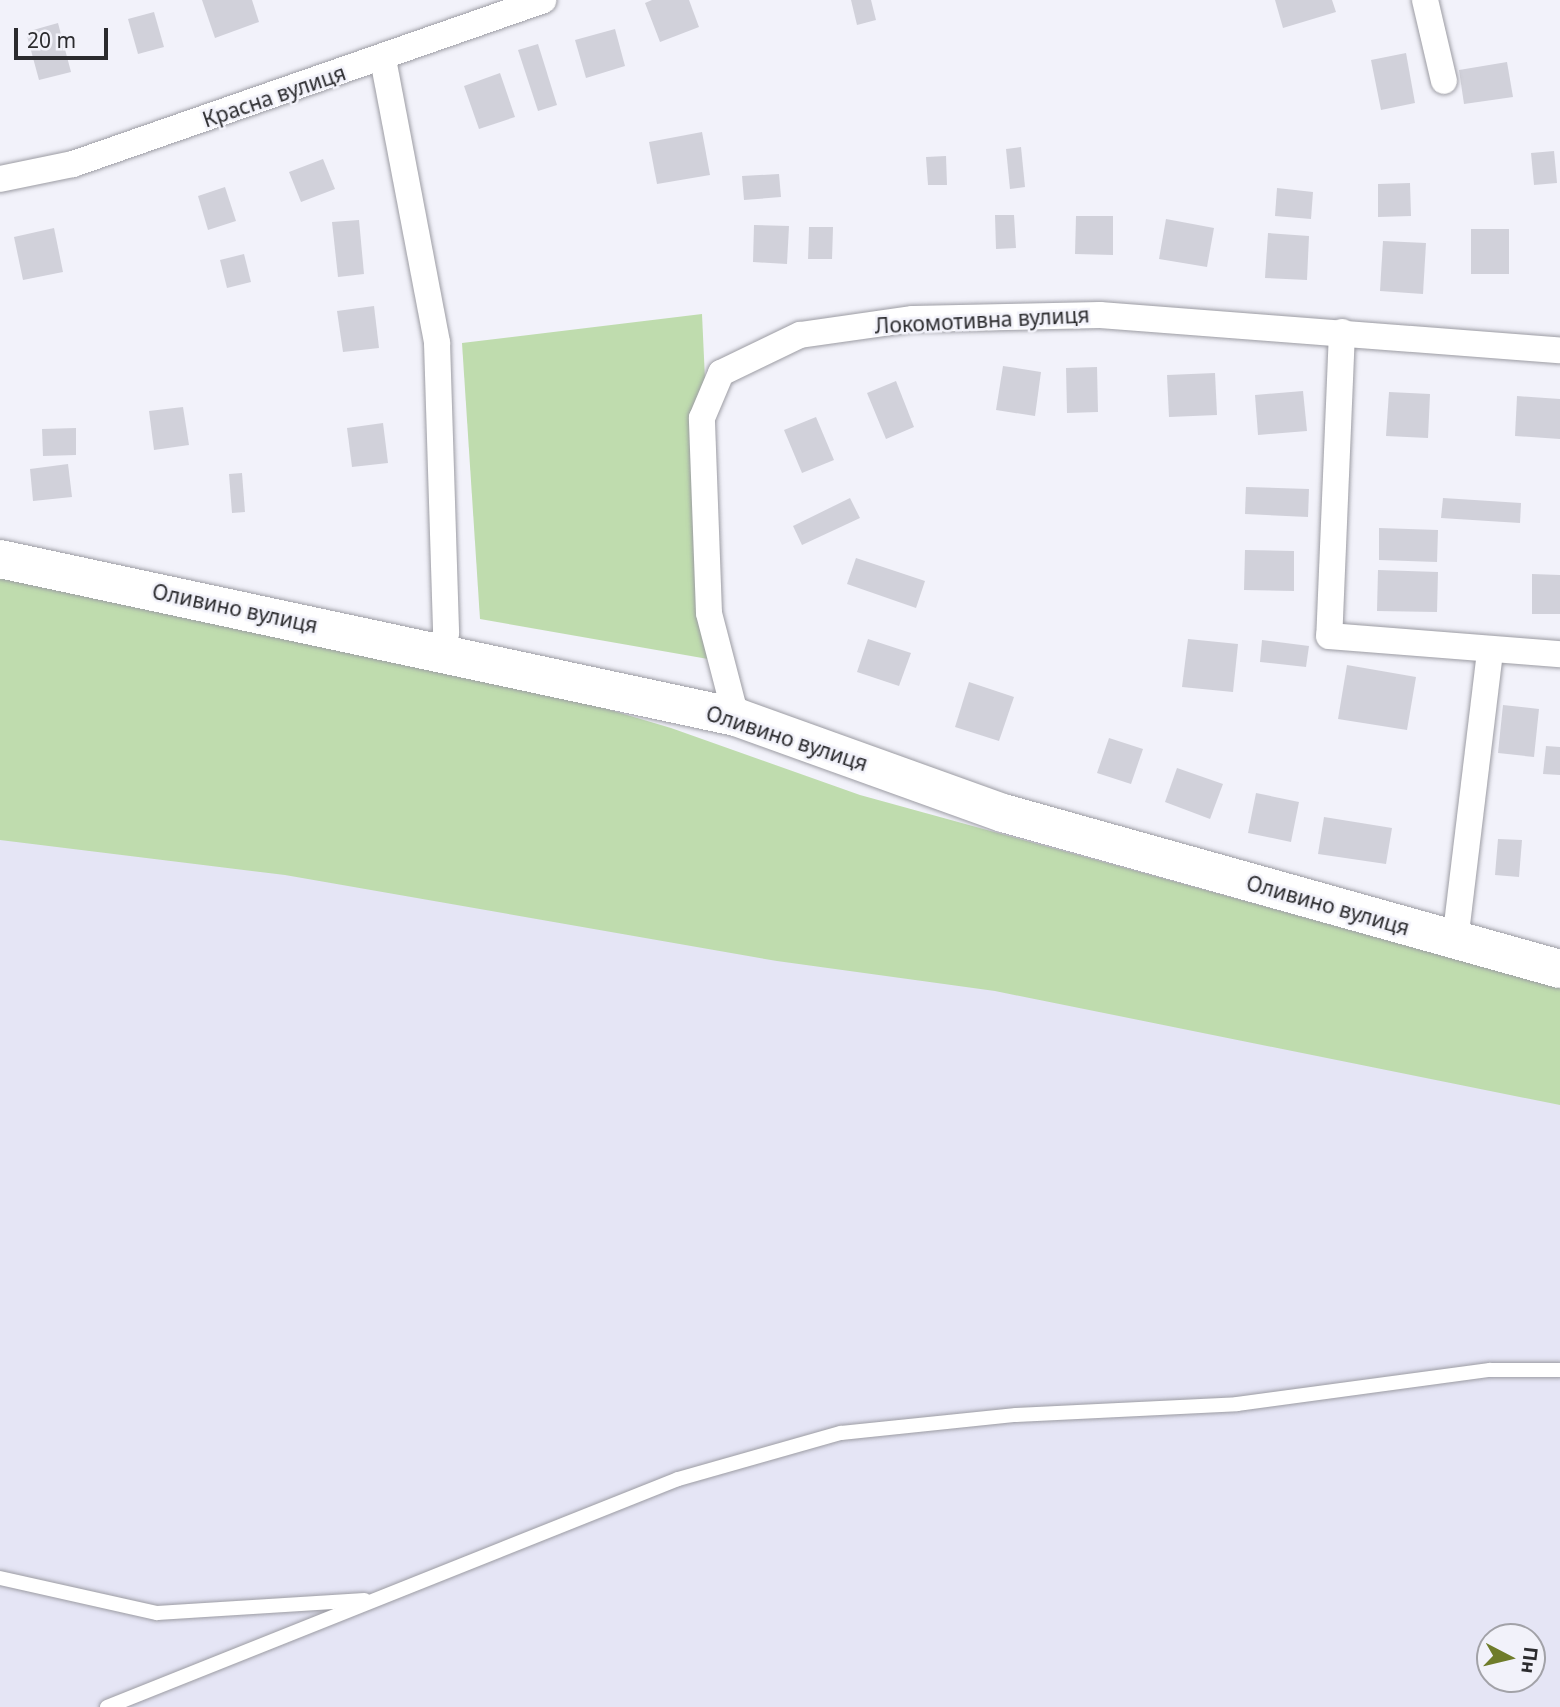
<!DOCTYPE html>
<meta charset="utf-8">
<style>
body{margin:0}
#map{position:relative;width:1560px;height:1707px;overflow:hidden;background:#f2f2fa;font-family:"Noto Sans",sans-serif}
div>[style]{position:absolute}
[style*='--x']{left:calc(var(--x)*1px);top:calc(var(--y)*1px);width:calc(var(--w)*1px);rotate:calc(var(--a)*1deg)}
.built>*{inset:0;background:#e5e5f5}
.green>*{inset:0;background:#bfdcae}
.building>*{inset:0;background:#d1d1da}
.roads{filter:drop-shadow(0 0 2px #9c9ca3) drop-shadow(0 0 2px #9c9ca3)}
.lane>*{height:14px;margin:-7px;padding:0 7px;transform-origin:7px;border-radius:7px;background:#fff}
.street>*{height:26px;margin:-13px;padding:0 13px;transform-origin:13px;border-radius:13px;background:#fff}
.secondary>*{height:38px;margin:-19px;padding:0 19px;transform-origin:19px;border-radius:19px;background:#fff}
span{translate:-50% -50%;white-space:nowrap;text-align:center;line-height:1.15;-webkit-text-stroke:5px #f2f2fa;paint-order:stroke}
.street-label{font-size:21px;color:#2b2b2e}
.north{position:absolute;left:1476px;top:1623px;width:70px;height:70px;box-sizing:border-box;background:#f2f2fa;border:2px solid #a2a2a8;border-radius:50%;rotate:97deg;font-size:19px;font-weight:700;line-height:28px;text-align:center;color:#2b2b2e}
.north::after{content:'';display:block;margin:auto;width:24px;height:32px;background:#6f7c2a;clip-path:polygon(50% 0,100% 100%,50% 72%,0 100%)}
.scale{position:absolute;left:14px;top:28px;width:94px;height:32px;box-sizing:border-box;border:4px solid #2b2b2e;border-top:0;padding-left:9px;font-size:21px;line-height:24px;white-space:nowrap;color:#2b2b2e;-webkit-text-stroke:5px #f2f2fa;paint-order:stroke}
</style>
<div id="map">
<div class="built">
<i style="clip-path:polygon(evenodd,0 826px,1560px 1082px,1560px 1707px,0 1707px,0 826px,1490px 1637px,1532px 1637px,1532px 1679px,1490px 1679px,1490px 1637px)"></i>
</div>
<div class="green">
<i style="clip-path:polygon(702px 314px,711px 511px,708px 659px,480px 619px,462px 343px)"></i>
<i style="clip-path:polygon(0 572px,553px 693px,671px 728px,860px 795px,1560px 988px,1560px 1105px,995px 991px,777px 961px,285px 875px,0 840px)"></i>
</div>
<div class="building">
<i style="clip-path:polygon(202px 0,252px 0,259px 22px,215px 38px)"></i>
<i style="clip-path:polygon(652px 0,689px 0,699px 27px,660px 42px,645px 3px)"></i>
<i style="clip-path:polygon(851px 0,871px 0,876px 20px,857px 25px)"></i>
<i style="clip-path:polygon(1275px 0,1332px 0,1336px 12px,1283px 28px)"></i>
<i style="clip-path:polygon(154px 12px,164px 47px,138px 54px,128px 19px)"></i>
<i style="clip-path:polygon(58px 23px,71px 72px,39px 80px,26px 32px)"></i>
<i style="clip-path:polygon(615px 29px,625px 66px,586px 78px,575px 40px)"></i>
<i style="clip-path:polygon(538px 44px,557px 105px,538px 111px,518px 50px)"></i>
<i style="clip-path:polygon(1406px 53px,1415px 103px,1381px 110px,1371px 60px)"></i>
<i style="clip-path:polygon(1507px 62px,1513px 97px,1464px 104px,1459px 70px)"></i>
<i style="clip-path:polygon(500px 73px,515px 117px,479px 129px,464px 86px)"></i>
<i style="clip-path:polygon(702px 132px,710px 175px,657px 184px,649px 142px)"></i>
<i style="clip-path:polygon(1021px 147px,1025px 187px,1010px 189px,1006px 149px)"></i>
<i style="clip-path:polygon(1554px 151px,1557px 183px,1534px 185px,1531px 153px)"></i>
<i style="clip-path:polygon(946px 156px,947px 185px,928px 185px,926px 157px)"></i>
<i style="clip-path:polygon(323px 159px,335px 189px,301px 202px,289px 172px)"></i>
<i style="clip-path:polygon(779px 174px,781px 197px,744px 200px,742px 176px)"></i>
<i style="clip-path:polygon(1410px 183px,1411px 216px,1378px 217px,1378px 184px)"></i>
<i style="clip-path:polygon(225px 187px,236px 221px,208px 230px,198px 196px)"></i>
<i style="clip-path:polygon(1277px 188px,1313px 192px,1311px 219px,1275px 216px)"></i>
<i style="clip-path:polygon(995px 215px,1014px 215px,1016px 248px,996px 249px)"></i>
<i style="clip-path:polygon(1076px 216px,1113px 216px,1113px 255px,1075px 254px)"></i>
<i style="clip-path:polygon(1166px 219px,1214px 228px,1207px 267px,1159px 259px)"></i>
<i style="clip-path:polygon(359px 220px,364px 274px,338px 277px,332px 222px)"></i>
<i style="clip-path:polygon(754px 225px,789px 226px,787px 264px,753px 262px)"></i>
<i style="clip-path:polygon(809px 227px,833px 227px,832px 259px,808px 259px)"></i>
<i style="clip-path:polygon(54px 228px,63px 272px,23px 280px,14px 237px)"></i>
<i style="clip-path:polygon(1471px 229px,1509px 229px,1509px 274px,1471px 274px)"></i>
<i style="clip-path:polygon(1268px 233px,1309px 236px,1307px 280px,1265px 278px)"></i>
<i style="clip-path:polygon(1383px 241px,1426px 243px,1423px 294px,1380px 291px)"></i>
<i style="clip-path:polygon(244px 254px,251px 282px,227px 288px,220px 260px)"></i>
<i style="clip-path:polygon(374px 306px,379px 348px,343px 352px,337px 311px)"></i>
<i style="clip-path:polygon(1003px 366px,1041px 372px,1035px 416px,996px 410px)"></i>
<i style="clip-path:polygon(1097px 367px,1098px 412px,1067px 413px,1066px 368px)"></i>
<i style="clip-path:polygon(1215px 373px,1217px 415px,1169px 417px,1167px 375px)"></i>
<i style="clip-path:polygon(896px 381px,914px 427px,886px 439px,867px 393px)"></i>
<i style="clip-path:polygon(1303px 391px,1307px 431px,1258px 435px,1255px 395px)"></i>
<i style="clip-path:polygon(1389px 392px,1430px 394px,1428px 438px,1386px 436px)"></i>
<i style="clip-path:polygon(1517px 396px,1560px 399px,1560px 439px,1515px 436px)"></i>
<i style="clip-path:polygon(183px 407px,189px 445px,154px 450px,149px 411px)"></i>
<i style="clip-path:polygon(816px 417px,834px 460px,802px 473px,784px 430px)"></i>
<i style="clip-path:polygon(383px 423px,388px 463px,352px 467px,347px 428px)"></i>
<i style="clip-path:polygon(76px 428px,76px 455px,43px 456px,42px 429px)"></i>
<i style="clip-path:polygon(68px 464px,72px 497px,33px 501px,30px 469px)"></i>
<i style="clip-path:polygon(242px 473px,245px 512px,232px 513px,229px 474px)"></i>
<i style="clip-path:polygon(1246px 487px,1309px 489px,1308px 517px,1245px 514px)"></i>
<i style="clip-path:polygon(850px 498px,860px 518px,802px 545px,793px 526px)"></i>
<i style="clip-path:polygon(1443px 498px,1521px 503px,1520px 523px,1441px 518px)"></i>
<i style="clip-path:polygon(1379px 528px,1438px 530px,1437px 562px,1379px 560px)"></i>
<i style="clip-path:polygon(1245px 550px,1294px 551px,1294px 591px,1244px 590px)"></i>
<i style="clip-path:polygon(856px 558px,925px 581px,916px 608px,847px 584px)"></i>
<i style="clip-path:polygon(1378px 570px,1438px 572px,1437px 612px,1377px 611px)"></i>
<i style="clip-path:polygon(1532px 574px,1560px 575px,1560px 614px,1532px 614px)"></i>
<i style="clip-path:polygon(868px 639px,911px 653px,899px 686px,857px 672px)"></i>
<i style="clip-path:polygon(1188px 639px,1238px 644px,1233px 692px,1182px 687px)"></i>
<i style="clip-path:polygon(1262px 640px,1309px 646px,1306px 667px,1260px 662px)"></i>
<i style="clip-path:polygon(1347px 665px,1416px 677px,1407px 730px,1338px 719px)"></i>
<i style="clip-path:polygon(969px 682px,1014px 697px,999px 741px,955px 727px)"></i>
<i style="clip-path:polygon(1503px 705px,1539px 709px,1534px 757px,1498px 753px)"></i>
<i style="clip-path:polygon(1109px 738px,1143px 749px,1131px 784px,1097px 773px)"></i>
<i style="clip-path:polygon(1546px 746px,1560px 747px,1560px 775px,1543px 774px)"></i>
<i style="clip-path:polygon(1177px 768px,1223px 784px,1210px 819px,1165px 802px)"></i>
<i style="clip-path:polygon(1256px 793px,1299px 802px,1291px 842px,1248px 833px)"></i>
<i style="clip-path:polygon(1324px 817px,1392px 828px,1386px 864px,1318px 854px)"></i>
<i style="clip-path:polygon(1498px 839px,1522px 840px,1519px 877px,1495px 875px)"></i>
</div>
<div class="roads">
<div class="lane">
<i style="--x:0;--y:1578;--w:161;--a:12.6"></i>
<i style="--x:157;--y:1613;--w:208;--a:-3.6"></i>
<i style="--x:107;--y:1707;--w:615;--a:-21.77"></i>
<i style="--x:678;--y:1479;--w:169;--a:-15.8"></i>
<i style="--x:841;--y:1433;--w:176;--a:-5.9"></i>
<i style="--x:1016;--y:1415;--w:221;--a:-2.8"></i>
<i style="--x:1237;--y:1404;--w:255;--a:-7.7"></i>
<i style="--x:1490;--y:1370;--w:70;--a:0"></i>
</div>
<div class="street">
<i style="--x:1425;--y:0;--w:83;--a:76.8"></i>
<i style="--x:383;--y:59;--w:289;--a:79.2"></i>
<i style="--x:437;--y:343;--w:290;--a:88.2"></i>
<i style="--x:446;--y:633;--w:19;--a:106"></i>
<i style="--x:0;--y:179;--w:75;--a:-11.6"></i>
<i style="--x:73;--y:164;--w:498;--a:-19.2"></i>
<i style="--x:1342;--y:332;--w:304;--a:92.4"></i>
<i style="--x:1329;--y:636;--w:232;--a:4.5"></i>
<i style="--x:736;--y:717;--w:107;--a:-104.6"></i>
<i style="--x:709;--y:613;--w:195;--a:-92.1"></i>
<i style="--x:702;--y:418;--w:49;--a:-67.1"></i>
<i style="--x:721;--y:373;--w:88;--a:-25.7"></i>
<i style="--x:800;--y:335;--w:114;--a:-8.1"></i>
<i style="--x:913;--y:319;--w:187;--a:-1.2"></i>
<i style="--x:1100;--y:315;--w:461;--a:4.4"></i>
<i style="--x:1455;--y:941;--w:292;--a:-83.1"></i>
</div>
<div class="secondary">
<i style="--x:0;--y:559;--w:753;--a:12.12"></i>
<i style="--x:736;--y:717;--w:284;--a:19.8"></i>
<i style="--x:1003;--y:813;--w:578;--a:15.65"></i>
</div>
</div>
<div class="street-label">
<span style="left:274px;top:96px;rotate:-19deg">Красна вулиця</span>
<span style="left:982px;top:320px;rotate:-3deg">Локомотивна вулиця</span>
<span style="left:235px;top:608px;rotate:12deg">Оливино вулиця</span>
<span style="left:787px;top:738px;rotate:18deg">Оливино вулиця</span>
<span style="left:1328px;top:905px;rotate:16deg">Оливино вулиця</span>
</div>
<div class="north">Пн</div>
<div class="scale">20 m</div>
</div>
